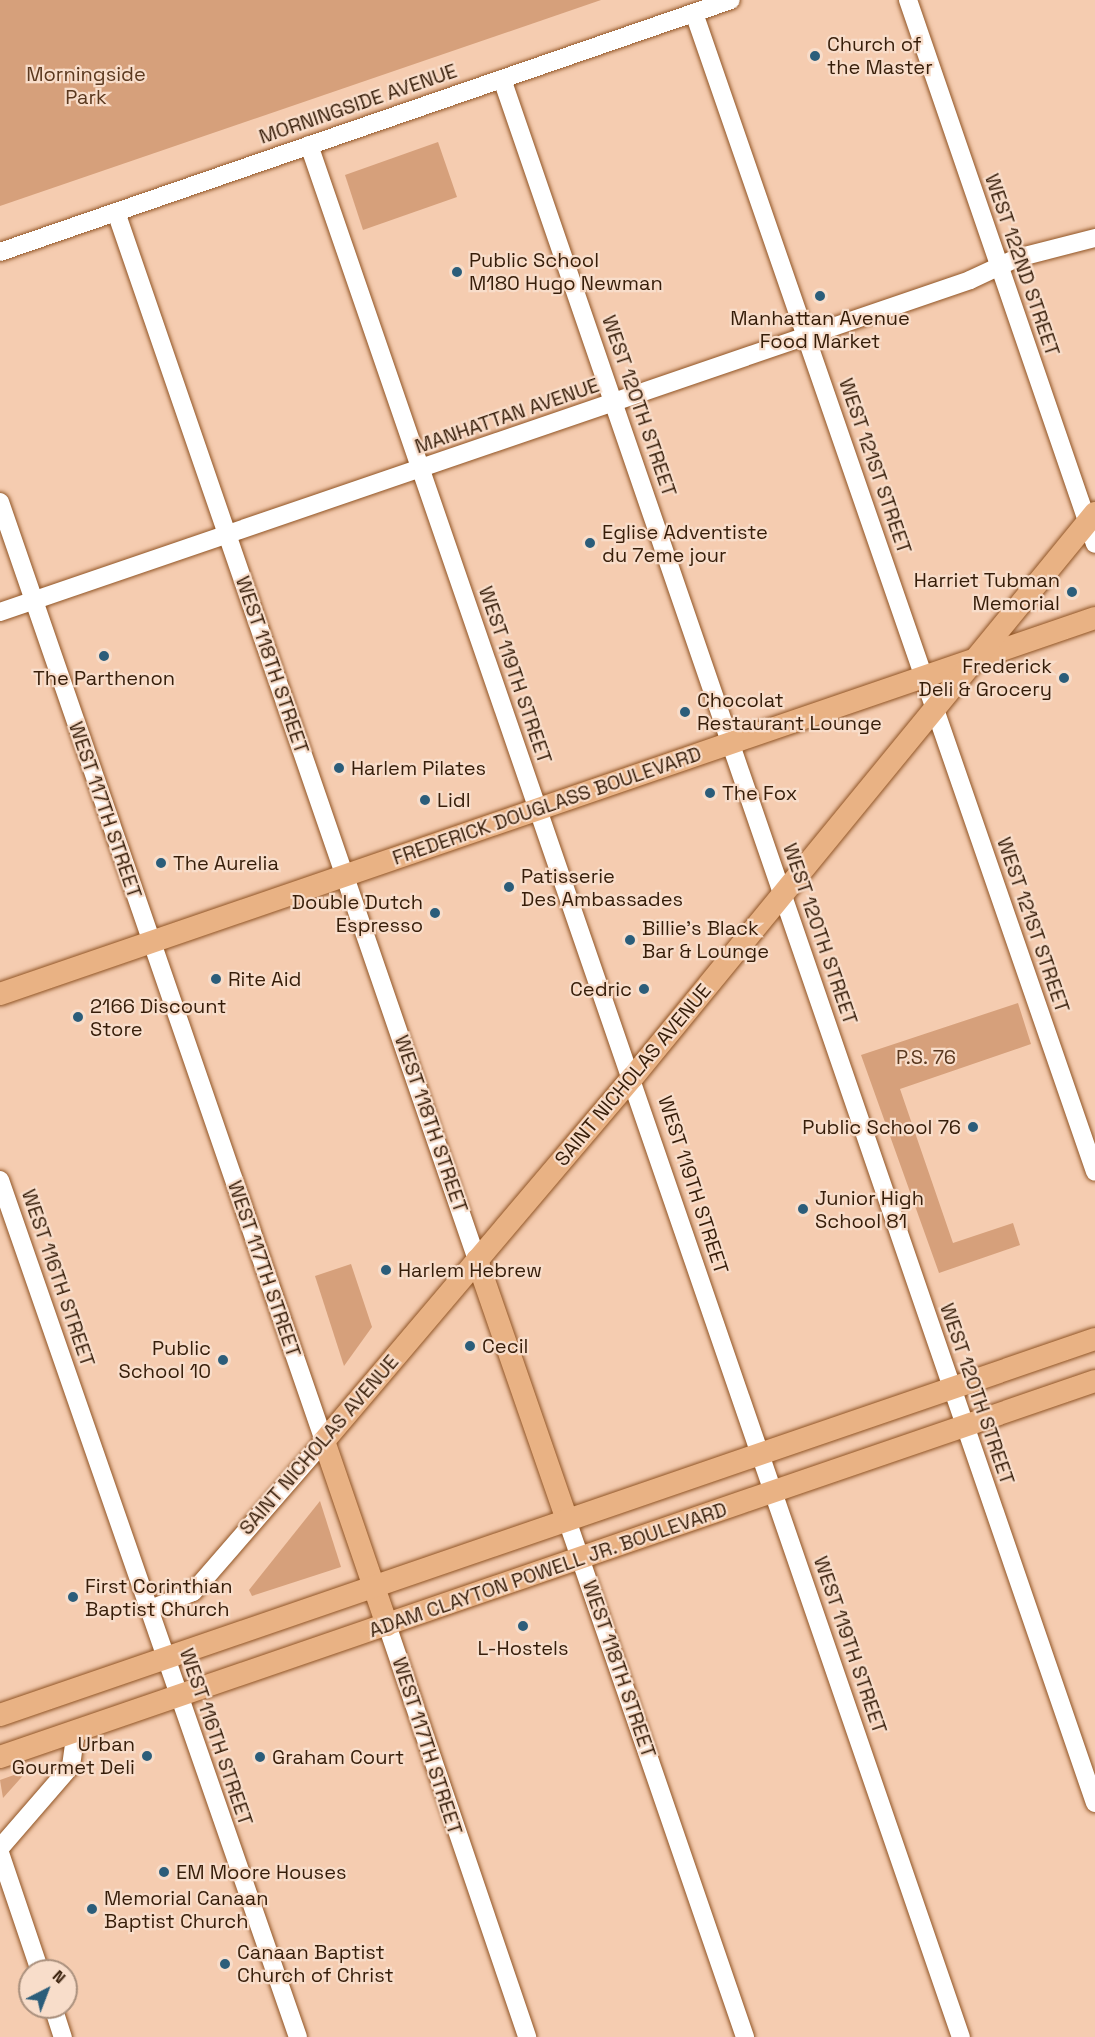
<!DOCTYPE html>
<style>
body{margin:0}
#map{position:relative;width:1095px;height:2037px;overflow:hidden;background:#f5ccb0;font-family:"Space Grotesk",sans-serif}
div>[style]{position:absolute}
[style*='--x']{left:calc(var(--x)*1px);top:calc(var(--y)*1px);width:calc(var(--w)*1px);rotate:calc(var(--a)*1deg)}
.green>*{inset:0;background:#d6a07b}
.roads{filter:drop-shadow(0 0 2px #905424) drop-shadow(0 0 2px #905424)}
.minor>*{height:18px;margin:-9px;padding:0 9px;transform-origin:9px;border-radius:9px;background:#fff}
.major>*{height:22px;margin:-11px;padding:0 11px;transform-origin:11px;border-radius:11px;background:#e9b284}
.dots>*{width:16px;height:16px;translate:-50% -50%;box-sizing:border-box;border:3px solid #f8ddca;border-radius:50%}
span{translate:-50% -50%;white-space:nowrap;text-align:center;line-height:1.15;-webkit-text-stroke:4.5px #f8ddca;paint-order:stroke}
.poi-label{font-size:20px;color:#361d09}
.left{translate:0 -50%;text-align:left}
.right{translate:-100% -50%;text-align:right}
.park-label{font-size:20px;color:#5a381e}
.street-label{font-size:20px;color:#361d09}
.north{position:absolute;left:18px;top:1959px;width:60px;height:60px;box-sizing:border-box;background:#f8ddca;border:2px solid #aa907d;border-radius:50%;rotate:42deg;font-size:16px;font-weight:700;line-height:24px;text-align:center;color:#361d09}
.north::after{content:'';display:block;margin:auto;width:21px;height:27px;background:#2b5d7a;clip-path:polygon(50% 0,100% 100%,50% 72%,0 100%)}
</style>
<div id="map">
<div class="green">
<i style="clip-path:polygon(0 0,601px 0,0 206px)"></i>
<i style="clip-path:polygon(438px 142px,457px 197px,363px 230px,345px 175px)"></i>
<i style="clip-path:polygon(1018px 1003px,1031px 1044px,900px 1089px,953px 1243px,1013px 1223px,1020px 1245px,939px 1273px,861px 1055px)"></i>
<i style="clip-path:polygon(351px 1264px,372px 1327px,344px 1366px,315px 1276px)"></i>
<i style="clip-path:polygon(320px 1501px,341px 1567px,252px 1596px,249px 1590px)"></i>
<i style="clip-path:polygon(28px 1770px,3px 1798px,0 1780px)"></i>
</div>
<div class="roads">
<div class="minor">
<i style="--x:908;--y:0;--w:575;--a:71.03"></i>
<i style="--x:694;--y:13;--w:1226;--a:70.91"></i>
<i style="--x:502;--y:79;--w:1823;--a:71.02"></i>
<i style="--x:309;--y:145;--w:2001;--a:70.99"></i>
<i style="--x:116;--y:212;--w:1108;--a:70.99"></i>
<i style="--x:0;--y:252;--w:773;--a:-19.02"></i>
<i style="--x:0;--y:502;--w:993;--a:70.96"></i>
<i style="--x:324;--y:1441;--w:200;--a:130.9"></i>
<i style="--x:193;--y:1592;--w:48;--a:158.2"></i>
<i style="--x:0;--y:612;--w:1025;--a:-18.89"></i>
<i style="--x:970;--y:280;--w:52;--a:-25.1"></i>
<i style="--x:1017;--y:258;--w:81;--a:-14.4"></i>
<i style="--x:0;--y:1180;--w:907;--a:70.83"></i>
<i style="--x:567;--y:1520;--w:547;--a:71"></i>
<i style="--x:387;--y:1625;--w:435;--a:71.2"></i>
<i style="--x:0;--y:1848;--w:108;--a:-49.1"></i>
<i style="--x:71;--y:1766;--w:35;--a:-82"></i>
<i style="--x:0;--y:1853;--w:125;--a:71.3"></i>
<i style="--x:53;--y:2007;--w:32;--a:72"></i>
</div>
<div class="major">
<i style="--x:0;--y:994;--w:1158;--a:-18.95"></i>
<i style="--x:477;--y:1260;--w:275;--a:70.9"></i>
<i style="--x:387;--y:1625;--w:194;--a:-108.9"></i>
<i style="--x:324;--y:1441;--w:477;--a:-49.7"></i>
<i style="--x:633;--y:1077;--w:729;--a:-50.68"></i>
<i style="--x:0;--y:1715;--w:1158;--a:-18.95"></i>
<i style="--x:0;--y:1757;--w:1158;--a:-18.95"></i>
</div>
</div>
<div class="dots">
<i style="left:815px;top:56px;background:#2b5d7a"></i>
<i style="left:457px;top:272px;background:#2b5d7a"></i>
<i style="left:820px;top:296px;background:#2b5d7a"></i>
<i style="left:590px;top:543px;background:#2b5d7a"></i>
<i style="left:1072px;top:592px;background:#2b5d7a"></i>
<i style="left:104px;top:656px;background:#2b5d7a"></i>
<i style="left:1064px;top:678px;background:#2b5d7a"></i>
<i style="left:685px;top:712px;background:#2b5d7a"></i>
<i style="left:339px;top:768px;background:#2b5d7a"></i>
<i style="left:710px;top:793px;background:#2b5d7a"></i>
<i style="left:425px;top:800px;background:#2b5d7a"></i>
<i style="left:161px;top:863px;background:#2b5d7a"></i>
<i style="left:509px;top:887px;background:#2b5d7a"></i>
<i style="left:435px;top:913px;background:#2b5d7a"></i>
<i style="left:630px;top:940px;background:#2b5d7a"></i>
<i style="left:216px;top:979px;background:#2b5d7a"></i>
<i style="left:644px;top:989px;background:#2b5d7a"></i>
<i style="left:78px;top:1017px;background:#2b5d7a"></i>
<i style="left:973px;top:1127px;background:#2b5d7a"></i>
<i style="left:803px;top:1209px;background:#2b5d7a"></i>
<i style="left:386px;top:1270px;background:#2b5d7a"></i>
<i style="left:470px;top:1346px;background:#2b5d7a"></i>
<i style="left:223px;top:1360px;background:#2b5d7a"></i>
<i style="left:73px;top:1597px;background:#2b5d7a"></i>
<i style="left:523px;top:1626px;background:#2b5d7a"></i>
<i style="left:147px;top:1756px;background:#2b5d7a"></i>
<i style="left:260px;top:1757px;background:#2b5d7a"></i>
<i style="left:164px;top:1872px;background:#2b5d7a"></i>
<i style="left:92px;top:1909px;background:#2b5d7a"></i>
<i style="left:225px;top:1964px;background:#2b5d7a"></i>
</div>
<div class="poi-label">
<span class="left" style="left:827px;top:56px">Church of<br>the Master</span>
<span class="left" style="left:469px;top:272px">Public School<br>M180 Hugo Newman</span>
<span style="left:820px;top:330px">Manhattan Avenue<br>Food Market</span>
<span class="left" style="left:602px;top:544px">Eglise Adventiste<br>du 7eme jour</span>
<span class="right" style="left:1060px;top:592px">Harriet Tubman<br>Memorial</span>
<span class="right" style="left:1052px;top:678px">Frederick<br>Deli &amp; Grocery</span>
<span style="left:104px;top:678px">The Parthenon</span>
<span class="left" style="left:697px;top:712px">Chocolat<br>Restaurant Lounge</span>
<span class="left" style="left:351px;top:768px">Harlem Pilates</span>
<span class="left" style="left:722px;top:793px">The Fox</span>
<span class="left" style="left:437px;top:800px">Lidl</span>
<span class="left" style="left:173px;top:863px">The Aurelia</span>
<span class="left" style="left:521px;top:888px">Patisserie<br>Des Ambassades</span>
<span class="right" style="left:423px;top:914px">Double Dutch<br>Espresso</span>
<span class="left" style="left:642px;top:940px">Billie's Black<br>Bar &amp; Lounge</span>
<span class="left" style="left:228px;top:979px">Rite Aid</span>
<span class="right" style="left:632px;top:989px">Cedric</span>
<span class="left" style="left:90px;top:1018px">2166 Discount<br>Store</span>
<span class="right" style="left:961px;top:1127px">Public School 76</span>
<span class="left" style="left:815px;top:1210px">Junior High<br>School 81</span>
<span class="left" style="left:398px;top:1270px">Harlem Hebrew</span>
<span class="left" style="left:482px;top:1346px">Cecil</span>
<span class="right" style="left:211px;top:1360px">Public<br>School 10</span>
<span class="left" style="left:85px;top:1598px">First Corinthian<br>Baptist Church</span>
<span style="left:523px;top:1648px">L-Hostels</span>
<span class="right" style="left:135px;top:1756px">Urban<br>Gourmet Deli</span>
<span class="left" style="left:272px;top:1757px">Graham Court</span>
<span class="left" style="left:176px;top:1872px">EM Moore Houses</span>
<span class="left" style="left:104px;top:1910px">Memorial Canaan<br>Baptist Church</span>
<span class="left" style="left:237px;top:1964px">Canaan Baptist<br>Church of Christ</span>
</div>
<div class="park-label">
<span style="left:86px;top:86px">Morningside<br>Park</span>
<span style="left:926px;top:1057px">P.S. 76</span>
</div>
<div class="street-label">
<span style="left:358px;top:104px;rotate:-19deg">MORNINGSIDE AVENUE</span>
<span style="left:1022px;top:265px;rotate:71deg">WEST 122ND STREET</span>
<span style="left:639px;top:406px;rotate:71deg">WEST 120TH STREET</span>
<span style="left:507px;top:416px;rotate:-19deg">MANHATTAN AVENUE</span>
<span style="left:875px;top:466px;rotate:71deg">WEST 121ST STREET</span>
<span style="left:272px;top:665px;rotate:71deg">WEST 118TH STREET</span>
<span style="left:515px;top:675px;rotate:71deg">WEST 119TH STREET</span>
<span style="left:547px;top:806px;rotate:-19deg">FREDERICK DOUGLASS BOULEVARD</span>
<span style="left:105px;top:810px;rotate:71deg">WEST 117TH STREET</span>
<span style="left:1033px;top:925px;rotate:71deg">WEST 121ST STREET</span>
<span style="left:820px;top:934px;rotate:71deg">WEST 120TH STREET</span>
<span style="left:633px;top:1075px;rotate:-50deg">SAINT NICHOLAS AVENUE</span>
<span style="left:431px;top:1124px;rotate:71deg">WEST 118TH STREET</span>
<span style="left:693px;top:1185px;rotate:72deg">WEST 119TH STREET</span>
<span style="left:264px;top:1269px;rotate:71deg">WEST 117TH STREET</span>
<span style="left:58px;top:1278px;rotate:71deg">WEST 116TH STREET</span>
<span style="left:977px;top:1394px;rotate:71deg">WEST 120TH STREET</span>
<span style="left:319px;top:1445px;rotate:-49deg">SAINT NICHOLAS AVENUE</span>
<span style="left:548px;top:1570px;rotate:-19deg">ADAM CLAYTON POWELL JR. BOULEVARD</span>
<span style="left:850px;top:1645px;rotate:71deg">WEST 119TH STREET</span>
<span style="left:619px;top:1669px;rotate:71deg">WEST 118TH STREET</span>
<span style="left:216px;top:1737px;rotate:71deg">WEST 116TH STREET</span>
<span style="left:427px;top:1746px;rotate:72deg">WEST 117TH STREET</span>
</div>
<div class="north">N</div>
</div>
